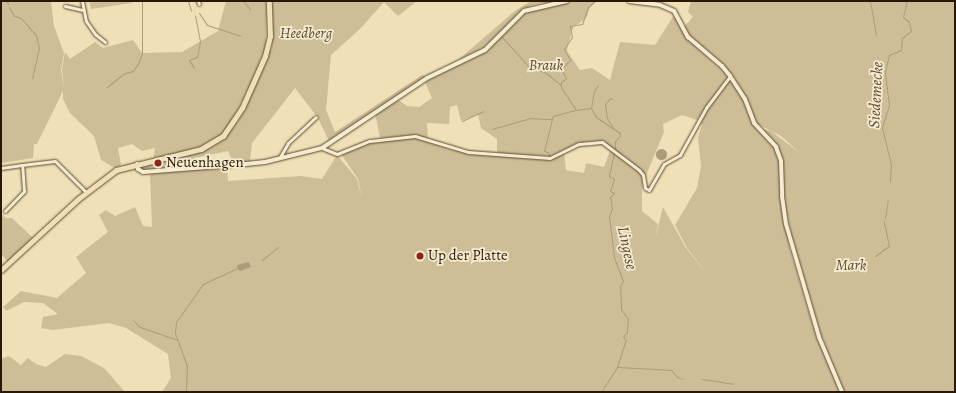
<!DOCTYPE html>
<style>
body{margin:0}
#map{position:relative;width:956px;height:393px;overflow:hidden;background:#efe0b7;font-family:Alegreya,serif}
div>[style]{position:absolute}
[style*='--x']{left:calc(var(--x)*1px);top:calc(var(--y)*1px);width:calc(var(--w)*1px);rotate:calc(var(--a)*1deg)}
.green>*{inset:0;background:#cebe98}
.water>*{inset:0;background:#ac9c79}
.round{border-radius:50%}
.stream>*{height:1px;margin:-0.5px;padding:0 0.5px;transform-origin:0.5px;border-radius:0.5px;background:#ac9c79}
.roads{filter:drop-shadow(0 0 1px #5c4a2f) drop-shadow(0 0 1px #5c4a2f)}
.minor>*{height:3px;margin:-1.5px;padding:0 1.5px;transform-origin:1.5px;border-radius:1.5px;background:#f5ebd0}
.tertiary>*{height:4px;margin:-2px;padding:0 2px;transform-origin:2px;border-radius:2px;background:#f5ebd0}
.primary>*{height:5px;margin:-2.5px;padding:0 2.5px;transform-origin:2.5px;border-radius:2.5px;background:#efe0b7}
.dots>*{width:11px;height:11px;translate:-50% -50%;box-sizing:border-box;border:2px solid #f5ebd0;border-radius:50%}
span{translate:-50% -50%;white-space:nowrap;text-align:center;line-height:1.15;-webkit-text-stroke:3.5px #f5ebd0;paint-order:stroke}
.park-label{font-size:15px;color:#5c4a2f;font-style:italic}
.poi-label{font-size:15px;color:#2b1802}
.left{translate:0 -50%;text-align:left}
.water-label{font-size:16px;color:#5f4d32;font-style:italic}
.frame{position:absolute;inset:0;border:2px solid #2b1802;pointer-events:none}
</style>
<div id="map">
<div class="green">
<i style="clip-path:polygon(1px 1px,51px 1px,54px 26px,64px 53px,61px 70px,64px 90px,62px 69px,65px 52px,70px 59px,95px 42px,103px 48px,133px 40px,142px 53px,182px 52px,218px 31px,226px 1px,267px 1px,266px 45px,256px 72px,234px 118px,222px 134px,200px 147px,153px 159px,155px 148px,142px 151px,132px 144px,118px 148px,121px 165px,115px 168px,101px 160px,94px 136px,70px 113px,63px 99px,63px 91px,37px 144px,34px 144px,33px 158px,1px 163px)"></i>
<i style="clip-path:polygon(89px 1px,132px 1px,132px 3px,91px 9px)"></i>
<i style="clip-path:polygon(272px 1px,417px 1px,398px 16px,384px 2px,360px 29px,331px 55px,326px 110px,335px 132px,422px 75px,426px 77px,329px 141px,318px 118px,295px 88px,252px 143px,250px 161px,233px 163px,228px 151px,194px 158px,196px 166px,143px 171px,139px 169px,140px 166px,204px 150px,215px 145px,224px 139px,239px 120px,272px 47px)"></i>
<i style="clip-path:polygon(531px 1px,560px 1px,535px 4px,524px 9px,484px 47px,458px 60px,515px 11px)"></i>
<i style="clip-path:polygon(573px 1px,596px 1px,589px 9px,587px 17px,573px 28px,569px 41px,567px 51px,580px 70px,592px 68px,610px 80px,620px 42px,655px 45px,674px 15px,687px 38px,726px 74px,727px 78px,697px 120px,682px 115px,663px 124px,664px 132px,645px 178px,642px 171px,602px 141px,579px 143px,550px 156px,497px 153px,497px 139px,481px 128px,478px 114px,461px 121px,457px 105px,450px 107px,449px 124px,427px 123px,428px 139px,416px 135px,380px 138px,375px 113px,397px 99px,407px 106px,419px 107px,432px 98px,425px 82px,485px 51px,525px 12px)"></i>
<i style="clip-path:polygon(691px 1px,955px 1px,955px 392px,844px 392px,821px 334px,794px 248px,784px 200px,781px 198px,790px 250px,816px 336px,841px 392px,162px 392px,171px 378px,168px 354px,126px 328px,109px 323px,53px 330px,41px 328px,43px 317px,58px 314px,43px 303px,24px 302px,6px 311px,3px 307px,21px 291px,57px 298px,86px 273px,76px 257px,108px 232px,99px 215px,106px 210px,115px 216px,135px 207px,143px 226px,152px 227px,150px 174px,227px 166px,228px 181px,300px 176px,322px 179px,337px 155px,357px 179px,362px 198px,358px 179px,341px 154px,368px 142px,415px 137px,451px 150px,479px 154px,550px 159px,564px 152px,566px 170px,584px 173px,586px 163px,604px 167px,611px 148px,642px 175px,642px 211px,658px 224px,655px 239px,663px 207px,686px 248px,710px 278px,687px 248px,675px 225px,697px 188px,701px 166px,698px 138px,702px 125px,699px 122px,728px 81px,730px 80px,743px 99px,756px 128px,772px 142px,774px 140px,762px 129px,771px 131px,800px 153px,781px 136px,755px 123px,746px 99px,723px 65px,689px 35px,684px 27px,693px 17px,688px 12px)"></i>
<i style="clip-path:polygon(1px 214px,6px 218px,12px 218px,33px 238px,8px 262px,1px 254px)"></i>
<i style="clip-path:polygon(65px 354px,81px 356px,104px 368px,125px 392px,1px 392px,1px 359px,9px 356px,21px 365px,28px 358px,36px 364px,46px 367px)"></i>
</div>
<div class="water">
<i class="round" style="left:655.5px;top:148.5px;width:11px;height:11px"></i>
<i style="clip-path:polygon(249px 262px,251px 267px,240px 271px,238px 269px,237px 265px)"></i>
</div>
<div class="stream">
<i style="--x:7;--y:1;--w:3;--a:72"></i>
<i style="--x:188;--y:1;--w:10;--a:73"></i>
<i style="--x:243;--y:1;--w:11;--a:49"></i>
<i style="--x:595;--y:1;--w:9;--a:139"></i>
<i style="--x:588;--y:7;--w:18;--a:109"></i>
<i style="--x:582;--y:24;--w:12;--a:171"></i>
<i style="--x:570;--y:26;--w:11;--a:80"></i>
<i style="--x:572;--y:37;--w:14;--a:124"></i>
<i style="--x:564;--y:49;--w:13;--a:61"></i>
<i style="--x:570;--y:60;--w:13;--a:135"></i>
<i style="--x:561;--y:69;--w:10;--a:61"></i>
<i style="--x:566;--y:78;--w:6;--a:141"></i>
<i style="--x:561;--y:82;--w:5;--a:90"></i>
<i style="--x:561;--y:87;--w:27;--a:57"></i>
<i style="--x:576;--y:110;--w:15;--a:-8"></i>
<i style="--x:591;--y:108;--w:10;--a:61"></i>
<i style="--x:596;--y:117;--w:29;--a:34"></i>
<i style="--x:620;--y:133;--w:3;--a:90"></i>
<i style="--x:620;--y:136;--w:7;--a:135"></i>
<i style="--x:615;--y:141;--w:8;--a:90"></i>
<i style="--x:615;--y:149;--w:12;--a:42"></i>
<i style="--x:870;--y:1;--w:35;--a:80"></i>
<i style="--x:9;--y:7;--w:10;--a:61"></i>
<i style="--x:14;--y:16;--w:7;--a:16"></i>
<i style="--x:21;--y:18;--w:23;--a:49"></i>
<i style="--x:36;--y:35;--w:13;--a:77"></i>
<i style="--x:39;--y:48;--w:31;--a:103"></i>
<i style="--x:199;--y:13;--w:14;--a:56"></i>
<i style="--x:207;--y:25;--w:35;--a:18"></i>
<i style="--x:502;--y:37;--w:40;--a:48"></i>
<i style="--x:529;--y:67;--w:18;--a:19"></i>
<i style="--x:546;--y:73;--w:19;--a:39"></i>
<i style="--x:194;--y:68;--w:9;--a:-122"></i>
<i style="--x:189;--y:60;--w:9;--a:-21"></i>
<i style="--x:197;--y:57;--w:16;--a:-79"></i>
<i style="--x:200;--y:41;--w:26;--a:-101"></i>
<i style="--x:107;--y:87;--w:21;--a:-39"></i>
<i style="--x:123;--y:74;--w:10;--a:-17"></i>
<i style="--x:133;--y:71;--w:11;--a:-56"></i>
<i style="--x:139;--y:62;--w:10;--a:-73"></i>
<i style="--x:142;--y:52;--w:51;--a:-90"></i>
<i style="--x:612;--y:99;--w:2;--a:-153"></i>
<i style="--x:610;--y:98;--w:8;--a:130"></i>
<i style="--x:605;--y:104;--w:14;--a:82"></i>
<i style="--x:607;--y:118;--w:12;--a:59"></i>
<i style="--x:591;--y:108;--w:17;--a:-80"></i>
<i style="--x:594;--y:91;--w:7;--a:-56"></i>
<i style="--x:462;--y:121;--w:23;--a:-25"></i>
<i style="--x:492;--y:129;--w:40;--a:-16"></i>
<i style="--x:530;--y:118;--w:22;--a:3"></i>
<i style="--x:549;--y:156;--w:4;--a:-104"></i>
<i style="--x:548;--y:152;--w:4;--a:-166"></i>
<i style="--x:544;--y:151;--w:36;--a:-76"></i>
<i style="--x:553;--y:116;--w:23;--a:-15"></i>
<i style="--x:890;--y:181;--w:17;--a:-87"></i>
<i style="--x:891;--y:164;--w:38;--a:-104"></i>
<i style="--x:882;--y:127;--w:23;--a:-72"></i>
<i style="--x:889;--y:105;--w:33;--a:-97"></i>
<i style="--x:885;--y:72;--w:17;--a:-77"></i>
<i style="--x:889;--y:55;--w:13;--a:-23"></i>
<i style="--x:901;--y:50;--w:12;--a:-85"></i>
<i style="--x:902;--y:38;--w:11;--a:-38"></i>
<i style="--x:911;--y:31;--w:9;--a:-103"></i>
<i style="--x:909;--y:22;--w:8;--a:-140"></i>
<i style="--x:903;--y:17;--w:16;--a:-76"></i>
<i style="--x:885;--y:218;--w:18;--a:-81"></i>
<i style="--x:875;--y:256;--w:17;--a:-36"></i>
<i style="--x:889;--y:246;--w:25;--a:-102"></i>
<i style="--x:262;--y:260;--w:21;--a:-39"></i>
<i style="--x:133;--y:320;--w:10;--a:45"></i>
<i style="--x:140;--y:327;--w:39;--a:19"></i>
<i style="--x:618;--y:367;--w:53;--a:3.2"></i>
<i style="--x:671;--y:370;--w:9;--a:49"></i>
<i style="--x:677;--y:377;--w:6;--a:18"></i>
<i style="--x:702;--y:379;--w:31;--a:9"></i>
<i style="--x:186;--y:392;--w:26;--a:-88"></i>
<i style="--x:187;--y:366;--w:35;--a:-110"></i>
<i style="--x:175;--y:333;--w:11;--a:-85"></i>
<i style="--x:176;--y:322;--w:47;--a:-54.6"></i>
<i style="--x:203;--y:284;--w:38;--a:-25"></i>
<i style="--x:601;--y:392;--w:30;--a:-57"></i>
<i style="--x:617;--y:367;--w:28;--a:-72"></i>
<i style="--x:626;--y:340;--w:4;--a:-135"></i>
<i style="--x:623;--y:337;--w:6;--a:-51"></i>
<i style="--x:627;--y:332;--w:13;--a:-86"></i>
<i style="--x:628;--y:319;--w:12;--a:-125"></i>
<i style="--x:621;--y:309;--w:23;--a:-92"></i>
<i style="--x:620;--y:286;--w:6;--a:-59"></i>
<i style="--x:623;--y:281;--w:26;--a:-111"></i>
<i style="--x:614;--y:257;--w:41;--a:-97"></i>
<i style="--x:609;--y:216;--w:8;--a:-67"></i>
<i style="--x:612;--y:209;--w:12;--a:-99"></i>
<i style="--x:610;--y:197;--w:6;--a:-45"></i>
<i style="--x:614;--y:193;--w:4;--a:-153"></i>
<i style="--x:610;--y:191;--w:13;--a:-72"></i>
<i style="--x:614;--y:179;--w:6;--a:-149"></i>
<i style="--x:609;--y:176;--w:25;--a:-78"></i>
</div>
<div class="roads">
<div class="minor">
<i style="--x:82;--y:1;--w:20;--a:79"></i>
<i style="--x:86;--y:21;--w:16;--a:55"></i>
<i style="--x:95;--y:34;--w:13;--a:39"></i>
<i style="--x:198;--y:1;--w:3;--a:72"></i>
<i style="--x:65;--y:6;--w:18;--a:13"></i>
<i style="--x:322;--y:148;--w:16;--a:22"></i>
<i style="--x:337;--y:154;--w:35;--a:-22"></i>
<i style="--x:370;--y:141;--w:45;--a:-6.3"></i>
<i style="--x:415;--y:136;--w:55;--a:16.8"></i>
<i style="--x:468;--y:152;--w:82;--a:4.2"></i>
<i style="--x:550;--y:158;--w:32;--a:-26"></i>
<i style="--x:579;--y:144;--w:23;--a:-5"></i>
<i style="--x:602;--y:142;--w:46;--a:37.1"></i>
<i style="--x:639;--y:170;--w:6;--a:51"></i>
<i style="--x:643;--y:175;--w:13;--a:81"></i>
<i style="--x:645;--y:188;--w:4;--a:27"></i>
<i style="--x:649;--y:190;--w:30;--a:-60"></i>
<i style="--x:664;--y:164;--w:18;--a:-29"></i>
<i style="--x:680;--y:155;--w:54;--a:-61"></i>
<i style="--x:706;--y:108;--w:40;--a:-53"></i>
<i style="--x:280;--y:157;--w:16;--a:-60"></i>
<i style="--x:288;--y:143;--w:38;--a:-43"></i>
<i style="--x:1;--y:168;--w:21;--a:-8"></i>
<i style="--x:5;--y:211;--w:28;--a:-46"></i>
<i style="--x:24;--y:191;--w:26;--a:-94"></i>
<i style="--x:22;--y:165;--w:33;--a:-7"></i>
<i style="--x:55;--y:161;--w:44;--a:45"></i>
</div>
<div class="tertiary">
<i style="--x:629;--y:1;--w:31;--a:7"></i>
<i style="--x:660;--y:5;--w:15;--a:23"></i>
<i style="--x:674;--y:11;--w:30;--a:62"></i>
<i style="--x:688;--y:37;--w:45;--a:40.5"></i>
<i style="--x:722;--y:66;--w:13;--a:51"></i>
<i style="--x:730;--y:76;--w:27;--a:57"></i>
<i style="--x:745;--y:99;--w:26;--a:69"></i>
<i style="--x:754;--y:123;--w:33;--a:47"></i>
<i style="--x:776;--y:147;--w:15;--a:70"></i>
<i style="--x:781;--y:161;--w:35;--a:88"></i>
<i style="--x:782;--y:196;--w:28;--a:82"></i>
<i style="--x:786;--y:224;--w:118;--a:73.7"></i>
<i style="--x:819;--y:337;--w:60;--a:67.3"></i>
<i style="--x:137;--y:164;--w:5;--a:79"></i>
<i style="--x:138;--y:169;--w:6;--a:31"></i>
<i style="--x:143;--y:172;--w:103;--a:-4.4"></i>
<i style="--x:246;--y:164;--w:19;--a:-6"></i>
<i style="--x:265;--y:162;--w:59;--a:-13.8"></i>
<i style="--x:322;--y:148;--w:126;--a:-33.7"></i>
<i style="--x:427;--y:78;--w:64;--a:-25.8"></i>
<i style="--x:485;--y:50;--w:55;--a:-45"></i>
<i style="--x:524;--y:11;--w:44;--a:-13.1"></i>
</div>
<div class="primary">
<i style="--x:1;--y:270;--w:105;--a:-42.7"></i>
<i style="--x:78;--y:199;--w:48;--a:-37.3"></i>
<i style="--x:116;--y:170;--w:88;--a:-13.9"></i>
<i style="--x:201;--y:149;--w:26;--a:-31"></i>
<i style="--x:223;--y:136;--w:34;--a:-56"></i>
<i style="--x:242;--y:108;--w:57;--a:-66.1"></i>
<i style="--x:265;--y:56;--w:21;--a:-76"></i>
<i style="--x:270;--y:36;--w:35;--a:-92"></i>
</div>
</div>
<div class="dots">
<i style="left:158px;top:163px;background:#8f2418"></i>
<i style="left:420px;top:256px;background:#8f2418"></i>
</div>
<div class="park-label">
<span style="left:306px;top:34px">Heedberg</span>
<span style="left:546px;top:66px">Brauk</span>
<span style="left:851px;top:266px">Mark</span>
</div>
<div class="poi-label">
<span class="left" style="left:166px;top:163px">Neuenhagen</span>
<span class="left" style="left:428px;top:256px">Up der Platte</span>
</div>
<div class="water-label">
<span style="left:876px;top:95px;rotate:-87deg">Siedemecke</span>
<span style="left:627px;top:248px;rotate:78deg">Lingese</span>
</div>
<div class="frame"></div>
</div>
